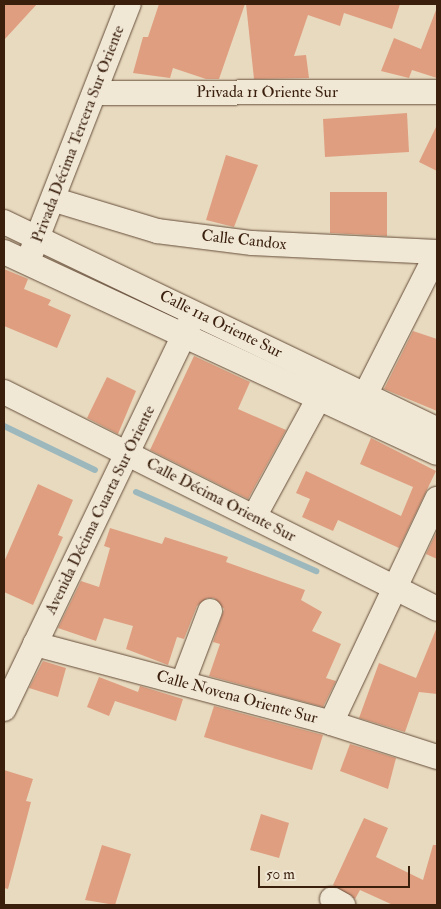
<!DOCTYPE html>
<meta charset="utf-8">
<style>
body{margin:0}
#map{position:relative;width:441px;height:909px;overflow:hidden;background:#e8dabf;font-family:"IM FELL Double Pica",serif}
div>[style]{position:absolute}
[style*='--x']{left:calc(var(--x)*1px);top:calc(var(--y)*1px);width:calc(var(--w)*1px);rotate:calc(var(--a)*1deg)}
.stream>*{height:6px;margin:-3px;padding:0 3px;transform-origin:3px;border-radius:3px;background:#9cb8bd}
.building>*{inset:0;background:#df9e80}
.roads{filter:drop-shadow(0 0 1px #664e3a) drop-shadow(0 0 1px #664e3a)}
.street>*{height:24px;margin:-12px;padding:0 12px;transform-origin:12px;border-radius:12px;background:#f0e7d5}
span{translate:-50% -50%;white-space:nowrap;text-align:center;line-height:1.15;-webkit-text-stroke:4px #f0e7d5;paint-order:stroke}
.street-label{font-size:16px;color:#3a1f0d}
.frame{position:absolute;inset:0;border:5px solid #3a1f0d;pointer-events:none}
.scale{position:absolute;left:258px;top:866px;width:152px;height:22px;box-sizing:border-box;border:2px solid #3a1f0d;border-top:0;padding-left:6px;font-size:15px;line-height:18px;white-space:nowrap;color:#3a1f0d;-webkit-text-stroke:4px #f0e7d5;paint-order:stroke}
</style>
<div id="map">
<div class="stream">
<i style="--x:4;--y:426;--w:101;--a:25.8"></i>
<i style="--x:136;--y:492;--w:197;--a:23.7"></i>
</div>
<div class="building">
<i style="clip-path:polygon(4px 4px,37px 4px,4px 40px)"></i>
<i style="clip-path:polygon(159px 4px,245px 4px,219px 79px,206px 79px,173px 68px,170px 78px,133px 73px,143px 37px,148px 37px)"></i>
<i style="clip-path:polygon(246px 4px,400px 4px,392px 29px,344px 13px,340px 26px,308px 15px,294px 56px,306px 55px,309px 78px,254px 79px)"></i>
<i style="clip-path:polygon(436px 10px,437px 78px,412px 70px,409px 78px,381px 71px,394px 38px,421px 49px)"></i>
<i style="clip-path:polygon(407px 113px,409px 152px,325px 157px,323px 119px)"></i>
<i style="clip-path:polygon(437px 125px,437px 171px,419px 162px)"></i>
<i style="clip-path:polygon(226px 155px,258px 165px,234px 227px,206px 220px)"></i>
<i style="clip-path:polygon(330px 192px,387px 192px,387px 236px,330px 233px)"></i>
<i style="clip-path:polygon(4px 269px,28px 279px,24px 289px,51px 300px,48px 305px,71px 315px,57px 348px,4px 326px)"></i>
<i style="clip-path:polygon(413px 331px,437px 339px,437px 411px,384px 389px)"></i>
<i style="clip-path:polygon(194px 356px,250px 382px,238px 409px,286px 430px,248px 499px,150px 450px)"></i>
<i style="clip-path:polygon(107px 377px,136px 391px,118px 434px,87px 418px)"></i>
<i style="clip-path:polygon(371px 438px,436px 471px,399px 548px,338px 520px,333px 531px,302px 517px,310px 499px,296px 493px,306px 471px,401px 516px,413px 487px,360px 464px)"></i>
<i style="clip-path:polygon(38px 484px,73px 500px,58px 535px,63px 537px,33px 605px,4px 592px,4px 562px)"></i>
<i style="clip-path:polygon(110px 528px,162px 544px,165px 537px,228px 557px,226px 562px,305px 590px,301px 600px,322px 612px,312px 631px,341px 644px,326px 678px,336px 681px,323px 707px,209px 676px,220px 644px,213px 642px,224px 609px,214px 598px,207px 598px,197px 606px,184px 639px,177px 637px,168px 665px,126px 649px,133px 626px,104px 618px,96px 641px,58px 628px,81px 581px,99px 587px,110px 548px,104px 546px)"></i>
<i style="clip-path:polygon(436px 533px,437px 533px,437px 559px,426px 554px)"></i>
<i style="clip-path:polygon(437px 627px,437px 694px,419px 692px,405px 732px,359px 718px,379px 663px,416px 678px)"></i>
<i style="clip-path:polygon(43px 661px,66px 668px,58px 697px,29px 688px)"></i>
<i style="clip-path:polygon(99px 677px,138px 692px,140px 686px,183px 699px,176px 721px,115px 701px,109px 716px,87px 707px)"></i>
<i style="clip-path:polygon(214px 706px,323px 735px,312px 770px,204px 737px)"></i>
<i style="clip-path:polygon(350px 744px,396px 758px,388px 789px,340px 771px)"></i>
<i style="clip-path:polygon(4px 770px,33px 779px,26px 801px,31px 802px,8px 889px,4px 888px)"></i>
<i style="clip-path:polygon(261px 814px,289px 823px,279px 858px,250px 850px)"></i>
<i style="clip-path:polygon(364px 818px,388px 828px,376px 857px,423px 880px,433px 845px,437px 845px,437px 905px,393px 905px,360px 890px,355px 899px,333px 885px)"></i>
<i style="clip-path:polygon(102px 845px,131px 854px,115px 905px,85px 900px)"></i>
</div>
<div class="roads">
<div class="street">
<i style="--x:97;--y:93;--w:340;--a:-0.2"></i>
<i style="--x:55;--y:200;--w:107;--a:16.9"></i>
<i style="--x:157;--y:231;--w:96;--a:7.2"></i>
<i style="--x:252;--y:243;--w:185;--a:2.8"></i>
<i style="--x:4;--y:222;--w:480;--a:25.6"></i>
<i style="--x:32;--y:251;--w:265;--a:-68.6"></i>
<i style="--x:4;--y:252;--w:477;--a:24.9"></i>
<i style="--x:4;--y:392;--w:484;--a:26.6"></i>
<i style="--x:365;--y:395;--w:159;--a:-63.1"></i>
<i style="--x:254;--y:517;--w:136;--a:-61.4"></i>
<i style="--x:35;--y:644;--w:306;--a:14.9"></i>
<i style="--x:331;--y:723;--w:111;--a:17.8"></i>
<i style="--x:183;--y:682;--w:76;--a:-69.2"></i>
<i style="--x:4;--y:709;--w:431;--a:-64.3"></i>
<i style="--x:331;--y:723;--w:248;--a:-64.7"></i>
<i style="--x:332;--y:899;--w:13;--a:29"></i>
</div>
</div>
<div class="street-label">
<span style="left:267px;top:92px">Privada 11 Oriente Sur</span>
<span style="left:78px;top:134px;rotate:-69deg">Privada Décima Tercera Sur Oriente</span>
<span style="left:244px;top:240px;rotate:6deg">Calle Candox</span>
<span style="left:221px;top:324px;rotate:26deg">Calle 11a Oriente Sur</span>
<span style="left:221px;top:500px;rotate:27deg">Calle Décima Oriente Sur</span>
<span style="left:100px;top:510px;rotate:-64deg">Avenida Décima Cuarta Sur Oriente</span>
<span style="left:237px;top:697px;rotate:15deg">Calle Novena Oriente Sur</span>
</div>
<div class="frame"></div>
<div class="scale">50 m</div>
</div>
